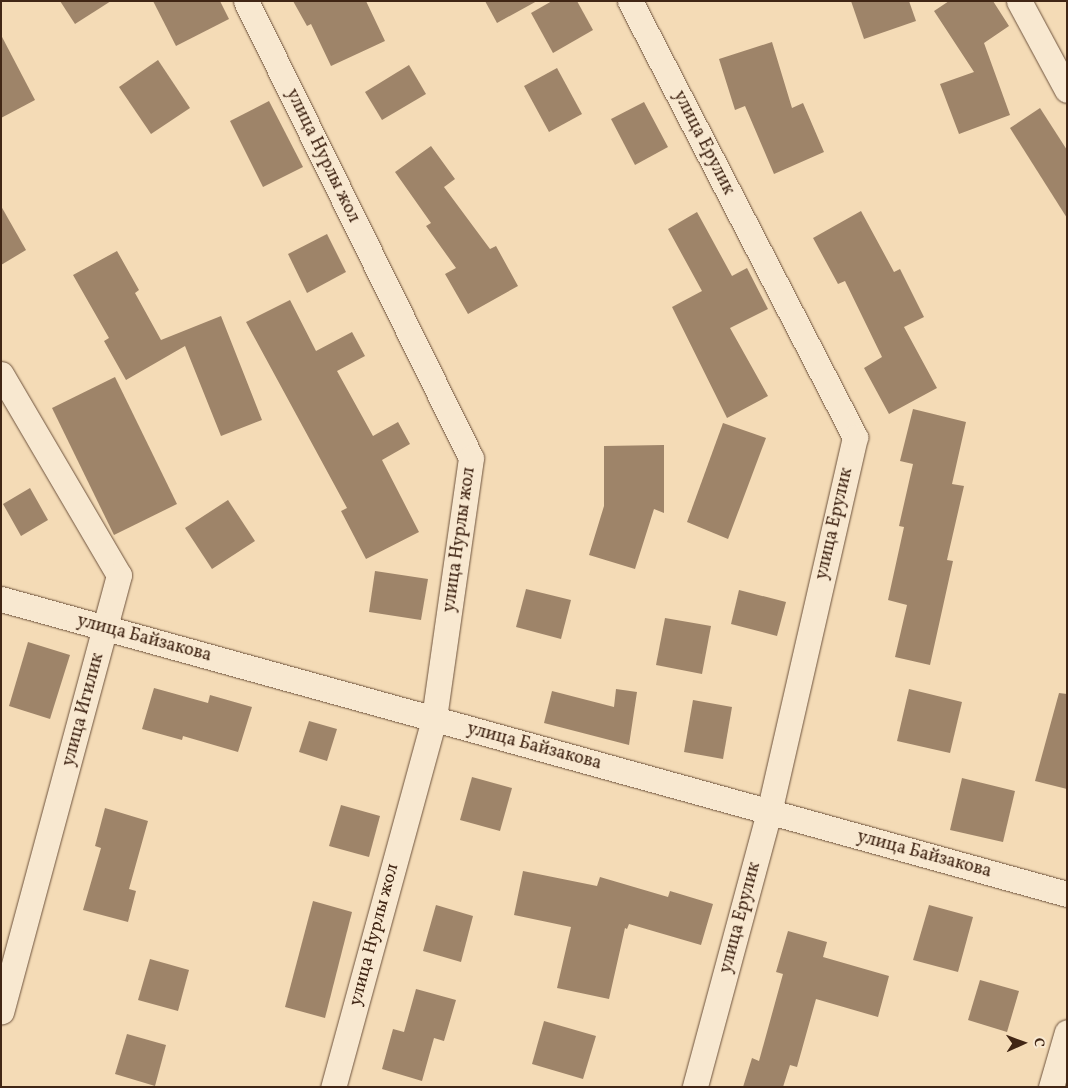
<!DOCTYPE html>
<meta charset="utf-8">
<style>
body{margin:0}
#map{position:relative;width:1068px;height:1088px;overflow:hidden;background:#f4dbb6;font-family:Vollkorn,serif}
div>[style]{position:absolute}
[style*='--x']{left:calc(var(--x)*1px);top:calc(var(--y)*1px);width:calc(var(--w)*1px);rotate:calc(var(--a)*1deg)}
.building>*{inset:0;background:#9e8469}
.roads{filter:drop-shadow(0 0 1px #6e533d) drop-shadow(0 0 1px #6e533d)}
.minor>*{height:25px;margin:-12.5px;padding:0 12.5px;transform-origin:12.5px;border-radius:12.5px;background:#f8e8d0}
span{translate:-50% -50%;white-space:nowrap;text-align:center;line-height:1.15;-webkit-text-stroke:4px #f8e8d0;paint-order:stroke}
.street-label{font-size:18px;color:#412615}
.frame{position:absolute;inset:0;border:2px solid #412615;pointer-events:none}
.north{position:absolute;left:998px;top:1018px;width:50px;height:50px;-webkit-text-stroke:4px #f8e8d0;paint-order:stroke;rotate:88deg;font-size:14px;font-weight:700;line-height:20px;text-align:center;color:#412615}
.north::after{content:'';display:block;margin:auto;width:18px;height:22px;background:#412615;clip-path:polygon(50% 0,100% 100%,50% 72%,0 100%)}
</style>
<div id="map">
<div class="building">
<i style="clip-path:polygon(60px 1px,111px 1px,75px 24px)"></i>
<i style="clip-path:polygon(153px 1px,220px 1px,229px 19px,176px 46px)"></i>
<i style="clip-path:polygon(293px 1px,366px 1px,385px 41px,331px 66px,311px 24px,307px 26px)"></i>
<i style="clip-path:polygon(485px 1px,537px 1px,497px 23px)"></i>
<i style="clip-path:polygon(552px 1px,577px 1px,593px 30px,553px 53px,531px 13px)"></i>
<i style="clip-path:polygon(851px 1px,909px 1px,916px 21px,864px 39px)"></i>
<i style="clip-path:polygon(949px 1px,993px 1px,1009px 26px,984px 43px,1010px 115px,959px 134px,940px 84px,974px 72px,934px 11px)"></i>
<i style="clip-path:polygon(1px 35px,35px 100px,1px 118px)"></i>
<i style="clip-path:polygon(772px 42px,792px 108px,803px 103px,824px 152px,774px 174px,745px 106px,735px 110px,719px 59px)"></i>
<i style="clip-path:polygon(158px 60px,190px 108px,151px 134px,119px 87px)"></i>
<i style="clip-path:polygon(409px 65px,426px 94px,382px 120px,365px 92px)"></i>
<i style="clip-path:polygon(557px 68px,582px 114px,549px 132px,524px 86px)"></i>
<i style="clip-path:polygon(269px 101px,303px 167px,263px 187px,230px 121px)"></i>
<i style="clip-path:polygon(644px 102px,668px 147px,635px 165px,611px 119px)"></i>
<i style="clip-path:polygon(1040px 108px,1067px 150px,1067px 218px,1010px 128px)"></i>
<i style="clip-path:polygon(431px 146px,455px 179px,444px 187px,490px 249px,496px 246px,518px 286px,468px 314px,445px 274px,456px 268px,426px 226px,431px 223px,395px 172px)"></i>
<i style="clip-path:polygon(1px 206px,26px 250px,1px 265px)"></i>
<i style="clip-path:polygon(861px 211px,894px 272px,900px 269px,924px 317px,904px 327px,937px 388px,889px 414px,864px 368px,882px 357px,845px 281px,838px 284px,813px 238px)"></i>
<i style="clip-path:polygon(697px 212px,732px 276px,747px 268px,768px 309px,730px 328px,768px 396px,727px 418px,672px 307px,702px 291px,668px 229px)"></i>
<i style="clip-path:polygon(327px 234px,346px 272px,307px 293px,288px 254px)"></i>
<i style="clip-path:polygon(117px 251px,139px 290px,135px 293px,161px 340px,221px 316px,262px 420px,221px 436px,185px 346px,126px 380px,104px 341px,109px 338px,73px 275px)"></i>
<i style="clip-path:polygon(290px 300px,316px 351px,352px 332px,365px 356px,337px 371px,373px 436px,398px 422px,410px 444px,382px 460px,419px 532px,366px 559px,341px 511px,347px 508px,246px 322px)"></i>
<i style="clip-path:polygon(115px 377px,177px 504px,114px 535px,52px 408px)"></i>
<i style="clip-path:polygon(913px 409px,966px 422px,952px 484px,964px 486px,947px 560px,953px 561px,930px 665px,895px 657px,907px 605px,888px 600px,904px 527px,899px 526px,913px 464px,900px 461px)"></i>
<i style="clip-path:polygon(723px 423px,766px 438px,728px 539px,687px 522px)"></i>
<i style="clip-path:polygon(664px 445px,664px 513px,654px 509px,635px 569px,589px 555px,604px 506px,604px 446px)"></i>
<i style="clip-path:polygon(30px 488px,48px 520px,21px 536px,3px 504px)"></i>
<i style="clip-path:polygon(228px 500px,255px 541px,212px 569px,185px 528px)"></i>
<i style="clip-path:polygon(375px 571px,428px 579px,421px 620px,369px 612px)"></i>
<i style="clip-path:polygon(526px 589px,571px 600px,561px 639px,516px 627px)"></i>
<i style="clip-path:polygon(739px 590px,786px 602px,777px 636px,731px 624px)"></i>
<i style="clip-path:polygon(665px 618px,711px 626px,702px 674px,656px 665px)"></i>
<i style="clip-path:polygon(28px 642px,70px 655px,50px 719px,9px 706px)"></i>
<i style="clip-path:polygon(154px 688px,208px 703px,210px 695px,252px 707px,238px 752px,183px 736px,182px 740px,142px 729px)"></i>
<i style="clip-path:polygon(616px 689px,637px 692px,629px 745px,544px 723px,552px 691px,614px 707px)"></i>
<i style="clip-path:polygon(909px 689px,962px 702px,950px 753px,897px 741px)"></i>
<i style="clip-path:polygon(1059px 693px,1067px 694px,1067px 789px,1035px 781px)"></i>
<i style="clip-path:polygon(693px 700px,732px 707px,723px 759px,684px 752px)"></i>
<i style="clip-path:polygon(309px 721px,337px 729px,327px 761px,299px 752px)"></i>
<i style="clip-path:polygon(472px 777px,512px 788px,500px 831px,460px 820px)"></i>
<i style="clip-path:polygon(962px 778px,1015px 791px,1003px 842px,950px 830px)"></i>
<i style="clip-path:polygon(341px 805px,380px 816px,369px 857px,329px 846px)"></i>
<i style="clip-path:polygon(105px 808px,148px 821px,129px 889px,136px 891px,128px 922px,83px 910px,101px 848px,95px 846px)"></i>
<i style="clip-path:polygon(523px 871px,597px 886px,600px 877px,668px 897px,670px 891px,713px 904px,701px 945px,629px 924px,627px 929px,625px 928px,609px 999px,557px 988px,571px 927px,514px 915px)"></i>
<i style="clip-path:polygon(313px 901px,352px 912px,325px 1018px,285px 1007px)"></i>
<i style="clip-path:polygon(436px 905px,473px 916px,461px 962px,423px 951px)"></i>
<i style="clip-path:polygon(929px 905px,973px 917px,958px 972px,913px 960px)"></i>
<i style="clip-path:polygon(788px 931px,827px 942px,823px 957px,889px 976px,878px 1017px,816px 999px,797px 1067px,790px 1065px,783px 1087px,743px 1087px,752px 1058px,759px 1061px,783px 974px,776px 972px)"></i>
<i style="clip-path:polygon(150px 959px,189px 970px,178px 1011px,138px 1000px)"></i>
<i style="clip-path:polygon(980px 980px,1019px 991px,1007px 1032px,968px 1020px)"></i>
<i style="clip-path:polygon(416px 989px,456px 1000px,444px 1041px,434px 1038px,422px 1081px,382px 1069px,393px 1029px,404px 1032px)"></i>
<i style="clip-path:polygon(544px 1021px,596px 1036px,583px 1079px,532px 1064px)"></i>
<i style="clip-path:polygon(127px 1034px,166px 1045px,155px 1086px,115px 1074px)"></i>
</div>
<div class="roads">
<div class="minor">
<i style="--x:246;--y:1;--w:509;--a:63.79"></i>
<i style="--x:471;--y:458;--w:264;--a:98.1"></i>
<i style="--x:434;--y:719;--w:382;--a:105.3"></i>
<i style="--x:630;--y:1;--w:491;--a:62.7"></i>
<i style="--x:855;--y:437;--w:385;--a:102.9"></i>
<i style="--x:769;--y:812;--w:285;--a:105.1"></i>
<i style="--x:1019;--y:1;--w:101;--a:61.7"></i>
<i style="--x:1;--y:374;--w:233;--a:59.6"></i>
<i style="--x:119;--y:575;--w:452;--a:105.1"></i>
<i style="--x:1;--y:599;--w:1106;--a:15.47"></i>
<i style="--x:1051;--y:1087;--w:57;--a:-73.8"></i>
</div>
</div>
<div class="street-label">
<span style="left:703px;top:143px;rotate:63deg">улица Ерулик</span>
<span style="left:322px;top:156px;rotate:64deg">улица Нурлы жол</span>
<span style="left:835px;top:524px;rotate:-77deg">улица Ерулик</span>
<span style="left:460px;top:540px;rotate:-82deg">улица Нурлы жол</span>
<span style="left:144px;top:639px;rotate:15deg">улица Байзакова</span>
<span style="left:84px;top:710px;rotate:-75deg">улица Игилик</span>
<span style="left:534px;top:747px;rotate:15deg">улица Байзакова</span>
<span style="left:924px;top:855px;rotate:15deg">улица Байзакова</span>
<span style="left:741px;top:918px;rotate:-75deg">улица Ерулик</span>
<span style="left:375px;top:935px;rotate:-75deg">улица Нурлы жол</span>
</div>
<div class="frame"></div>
<div class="north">С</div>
</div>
